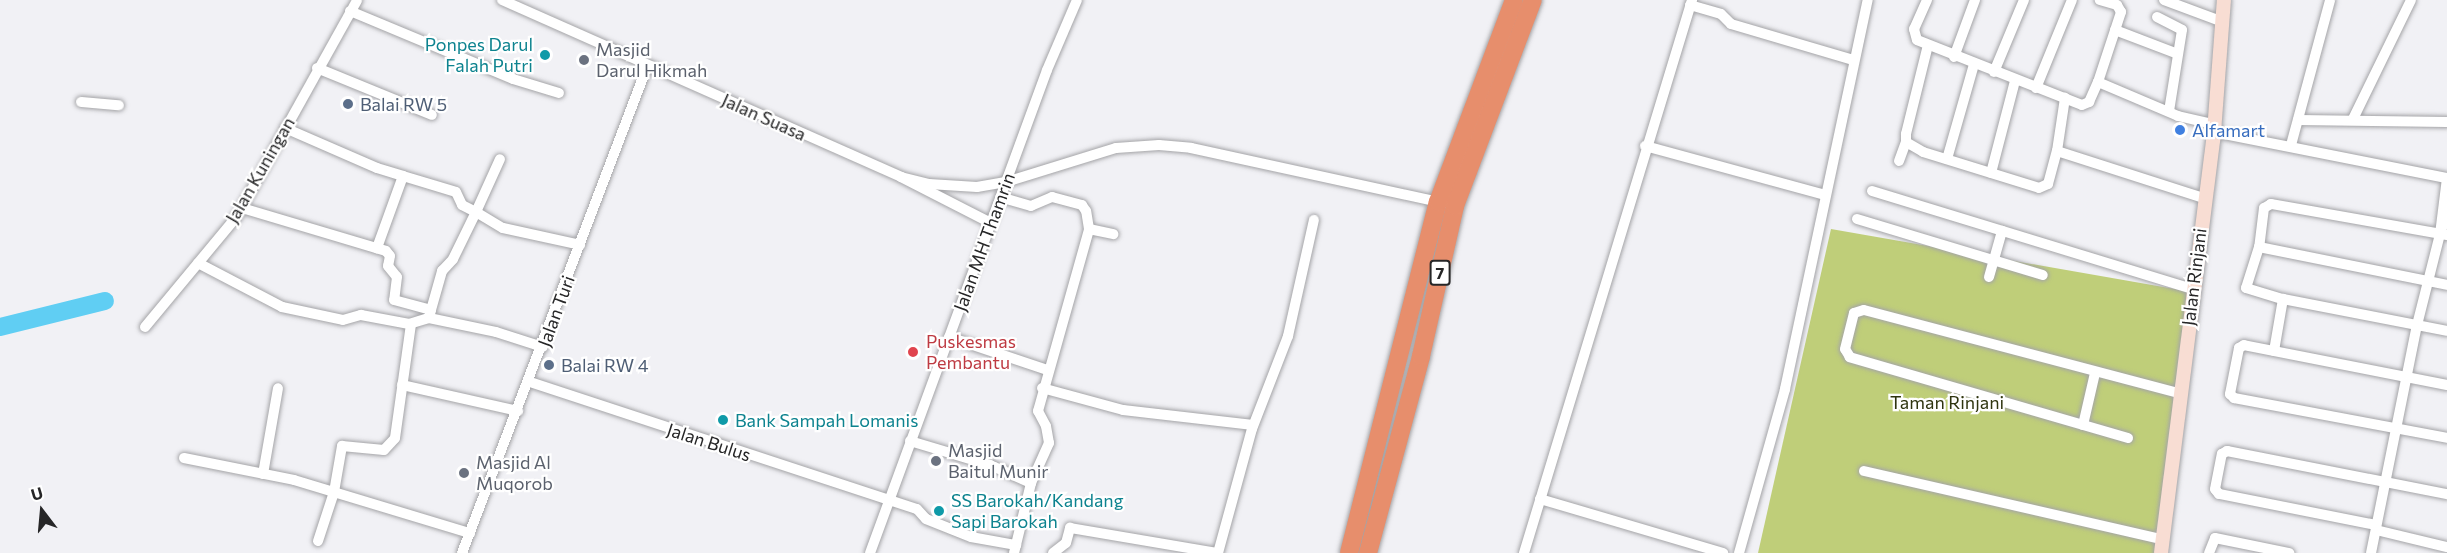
<!DOCTYPE html>
<style>
body{margin:0}
#map{position:relative;width:2447px;height:553px;overflow:hidden;background:#f1f1f5;font-family:Commissioner,sans-serif}
div>[style]{position:absolute}
[style*='--x']{left:calc(var(--x)*1px);top:calc(var(--y)*1px);width:calc(var(--w)*1px);rotate:calc(var(--a)*1deg)}
.green>*{inset:0;background:#bfce79}
.river>*{height:18px;margin:-9px;padding:0 9px;transform-origin:9px;border-radius:9px;background:#60cef3}
.roads{filter:drop-shadow(0 0 2px #a4a4a7) drop-shadow(0 0 2px #a4a4a7)}
.street>*{height:10px;margin:-5px;padding:0 5px;transform-origin:5px;border-radius:5px;background:#fff}
.secondary>*{height:14px;margin:-7px;padding:0 7px;transform-origin:7px;border-radius:7px;background:#f8ddd3}
.highway>*{height:18px;margin:-9px;padding:0 9px;transform-origin:9px;border-radius:9px;background:#e78e6c}
.dots>*{width:16px;height:16px;translate:-50% -50%;box-sizing:border-box;border:3px solid #fff;border-radius:50%}
span{translate:-50% -50%;white-space:nowrap;text-align:center;line-height:1.15;-webkit-text-stroke:4.5px #fff;paint-order:stroke}
.shield-label span{padding:2px 4px;background:#fff;border:2px solid;border-radius:4px;-webkit-text-stroke-width:0}
.shield-label{font-size:16px;color:#262627;font-weight:700}
.culture-label{font-size:18px;color:#0d838f}
.right{translate:-100% -50%;text-align:right}
.left{translate:0 -50%;text-align:left}
.worship-label{font-size:18px;color:#5b616d}
.service-label{font-size:18px;color:#4e5e75}
.street-label{font-size:18px;color:#262627}
.shop-label{font-size:18px;color:#366cbe}
.health-label{font-size:18px;color:#be3a42}
.park-label{font-size:18px;color:#2e340e}
.north{position:absolute;left:12px;top:481px;width:60px;height:60px;-webkit-text-stroke:4px #fff;paint-order:stroke;rotate:344deg;font-size:16px;font-weight:700;line-height:24px;text-align:center;color:#262627}
.north::after{content:'';display:block;margin:auto;width:21px;height:27px;background:#262627;clip-path:polygon(50% 0,100% 100%,50% 72%,0 100%)}
</style>
<div id="map">
<div class="green">
<i style="clip-path:polygon(1831px 229px,2192px 292px,2159px 553px,1758px 553px)"></i>
</div>
<div class="river">
<i style="--x:0;--y:327;--w:108;--a:-13.9"></i>
</div>
<div class="roads">
<div class="street">
<i style="--x:502;--y:0;--w:436;--a:23.9"></i>
<i style="--x:901;--y:177;--w:101;--a:27.1"></i>
<i style="--x:1927;--y:0;--w:32;--a:114"></i>
<i style="--x:1914;--y:29;--w:11;--a:75"></i>
<i style="--x:1917;--y:40;--w:177;--a:21.5"></i>
<i style="--x:2082;--y:105;--w:8;--a:-23"></i>
<i style="--x:2089;--y:102;--w:22;--a:-66"></i>
<i style="--x:2098;--y:82;--w:74;--a:-71.8"></i>
<i style="--x:2121;--y:12;--w:8;--a:-120"></i>
<i style="--x:2117;--y:5;--w:18;--a:-164"></i>
<i style="--x:2164;--y:0;--w:63;--a:20.4"></i>
<i style="--x:1690;--y:5;--w:32;--a:16"></i>
<i style="--x:1721;--y:14;--w:14;--a:45"></i>
<i style="--x:1731;--y:24;--w:127;--a:16.4"></i>
<i style="--x:350;--y:11;--w:177;--a:22.6"></i>
<i style="--x:513;--y:79;--w:48;--a:16.9"></i>
<i style="--x:2157;--y:17;--w:28;--a:27"></i>
<i style="--x:2182;--y:30;--w:82;--a:99.1"></i>
<i style="--x:2115;--y:30;--w:67;--a:20.9"></i>
<i style="--x:1928;--y:45;--w:92;--a:103.9"></i>
<i style="--x:1906;--y:134;--w:8;--a:90"></i>
<i style="--x:1906;--y:142;--w:20;--a:30"></i>
<i style="--x:1923;--y:152;--w:121;--a:17.2"></i>
<i style="--x:2039;--y:188;--w:10;--a:-24"></i>
<i style="--x:2048;--y:184;--w:34;--a:-75"></i>
<i style="--x:2057;--y:151;--w:153;--a:17.8"></i>
<i style="--x:1954;--y:57;--w:61;--a:-69.8"></i>
<i style="--x:317;--y:68;--w:124;--a:22.2"></i>
<i style="--x:1994;--y:72;--w:78;--a:-67.4"></i>
<i style="--x:2098;--y:82;--w:87;--a:23"></i>
<i style="--x:2178;--y:116;--w:37;--a:13"></i>
<i style="--x:2036;--y:88;--w:95;--a:-67.8"></i>
<i style="--x:81;--y:102;--w:38;--a:5"></i>
<i style="--x:2353;--y:119;--w:132;--a:-64"></i>
<i style="--x:2298;--y:120;--w:149;--a:0.8"></i>
<i style="--x:285;--y:128;--w:100;--a:23.5"></i>
<i style="--x:377;--y:168;--w:27;--a:17"></i>
<i style="--x:403;--y:176;--w:77;--a:109.9"></i>
<i style="--x:2214;--y:132;--w:237;--a:11.2"></i>
<i style="--x:2291;--y:145;--w:150;--a:-74.9"></i>
<i style="--x:1645;--y:146;--w:187;--a:15.2"></i>
<i style="--x:2057;--y:151;--w:54;--a:-81.4"></i>
<i style="--x:1947;--y:159;--w:99;--a:-74.1"></i>
<i style="--x:1899;--y:161;--w:20;--a:-70"></i>
<i style="--x:1991;--y:173;--w:95;--a:-75.4"></i>
<i style="--x:403;--y:176;--w:55;--a:16.8"></i>
<i style="--x:456;--y:192;--w:14;--a:65"></i>
<i style="--x:462;--y:205;--w:16;--a:27"></i>
<i style="--x:476;--y:212;--w:58;--a:-65.6"></i>
<i style="--x:901;--y:177;--w:29;--a:14"></i>
<i style="--x:929;--y:184;--w:48;--a:3.6"></i>
<i style="--x:977;--y:187;--w:29;--a:-10"></i>
<i style="--x:1006;--y:182;--w:115;--a:-17.2"></i>
<i style="--x:1116;--y:148;--w:43;--a:-4"></i>
<i style="--x:1159;--y:145;--w:32;--a:5"></i>
<i style="--x:1191;--y:148;--w:258;--a:12.3"></i>
<i style="--x:2447;--y:178;--w:56;--a:97.1"></i>
<i style="--x:2440;--y:234;--w:23;--a:-72"></i>
<i style="--x:1872;--y:191;--w:335;--a:17"></i>
<i style="--x:242;--y:208;--w:150;--a:16.6"></i>
<i style="--x:386;--y:251;--w:6;--a:51"></i>
<i style="--x:390;--y:256;--w:10;--a:101"></i>
<i style="--x:388;--y:266;--w:14;--a:51"></i>
<i style="--x:397;--y:277;--w:23;--a:97"></i>
<i style="--x:394;--y:300;--w:38;--a:15"></i>
<i style="--x:431;--y:310;--w:8;--a:104"></i>
<i style="--x:1857;--y:219;--w:194;--a:16.8"></i>
<i style="--x:1089;--y:229;--w:25;--a:12"></i>
<i style="--x:2447;--y:235;--w:179;--a:-170"></i>
<i style="--x:2271;--y:204;--w:8;--a:150"></i>
<i style="--x:2264;--y:208;--w:39;--a:97"></i>
<i style="--x:2259;--y:247;--w:192;--a:11.4"></i>
<i style="--x:2259;--y:247;--w:43;--a:107.6"></i>
<i style="--x:2246;--y:288;--w:39;--a:17"></i>
<i style="--x:198;--y:263;--w:95;--a:27.6"></i>
<i style="--x:282;--y:307;--w:62;--a:12"></i>
<i style="--x:343;--y:320;--w:19;--a:-16"></i>
<i style="--x:361;--y:315;--w:49;--a:10.6"></i>
<i style="--x:409;--y:324;--w:21;--a:-17"></i>
<i style="--x:429;--y:318;--w:68;--a:11.8"></i>
<i style="--x:496;--y:332;--w:49;--a:17.7"></i>
<i style="--x:1989;--y:277;--w:48;--a:-74.2"></i>
<i style="--x:431;--y:310;--w:41;--a:-74.2"></i>
<i style="--x:442;--y:271;--w:16;--a:-47"></i>
<i style="--x:453;--y:259;--w:52;--a:-63.9"></i>
<i style="--x:476;--y:212;--w:31;--a:31"></i>
<i style="--x:503;--y:228;--w:79;--a:12.4"></i>
<i style="--x:145;--y:327;--w:144;--a:-50.3"></i>
<i style="--x:237;--y:216;--w:247;--a:-60.9"></i>
<i style="--x:949;--y:337;--w:103;--a:18.6"></i>
<i style="--x:2274;--y:351;--w:53;--a:-80.2"></i>
<i style="--x:2283;--y:299;--w:167;--a:11"></i>
<i style="--x:530;--y:382;--w:407;--a:18.2"></i>
<i style="--x:917;--y:509;--w:13;--a:48"></i>
<i style="--x:926;--y:519;--w:48;--a:21.8"></i>
<i style="--x:971;--y:537;--w:46;--a:10.1"></i>
<i style="--x:402;--y:385;--w:119;--a:12.6"></i>
<i style="--x:2447;--y:385;--w:207;--a:-168.9"></i>
<i style="--x:2244;--y:345;--w:6;--a:149"></i>
<i style="--x:2239;--y:348;--w:47;--a:101.1"></i>
<i style="--x:2230;--y:394;--w:6;--a:45"></i>
<i style="--x:2234;--y:398;--w:217;--a:10.6"></i>
<i style="--x:1042;--y:388;--w:84;--a:15.2"></i>
<i style="--x:1123;--y:410;--w:131;--a:6.6"></i>
<i style="--x:2083;--y:425;--w:53;--a:-77"></i>
<i style="--x:2128;--y:438;--w:290;--a:-163.8"></i>
<i style="--x:1850;--y:357;--w:9;--a:-122"></i>
<i style="--x:1845;--y:349;--w:37;--a:-76"></i>
<i style="--x:1854;--y:313;--w:10;--a:-17"></i>
<i style="--x:1864;--y:310;--w:328;--a:14.8"></i>
<i style="--x:910;--y:441;--w:84;--a:16.7"></i>
<i style="--x:990;--y:465;--w:45;--a:23.7"></i>
<i style="--x:1031;--y:483;--w:44;--a:-65.8"></i>
<i style="--x:1049;--y:443;--w:17;--a:-100"></i>
<i style="--x:1046;--y:426;--w:17;--a:-118"></i>
<i style="--x:1038;--y:411;--w:189;--a:-74.3"></i>
<i style="--x:1089;--y:229;--w:18;--a:-99"></i>
<i style="--x:1086;--y:211;--w:7;--a:-124"></i>
<i style="--x:1082;--y:205;--w:31;--a:-165"></i>
<i style="--x:1052;--y:197;--w:23;--a:157"></i>
<i style="--x:1031;--y:206;--w:32;--a:-164"></i>
<i style="--x:184;--y:458;--w:112;--a:11.3"></i>
<i style="--x:294;--y:480;--w:184;--a:16.8"></i>
<i style="--x:1864;--y:471;--w:306;--a:12.9"></i>
<i style="--x:263;--y:474;--w:87;--a:-80.1"></i>
<i style="--x:1540;--y:499;--w:191;--a:16.4"></i>
<i style="--x:2376;--y:525;--w:160;--a:-168.8"></i>
<i style="--x:2219;--y:494;--w:6;--a:-129"></i>
<i style="--x:2215;--y:489;--w:36;--a:-79"></i>
<i style="--x:2222;--y:454;--w:6;--a:-31"></i>
<i style="--x:2227;--y:451;--w:224;--a:11.1"></i>
<i style="--x:2376;--y:530;--w:73;--a:13.5"></i>
<i style="--x:318;--y:541;--w:52;--a:-71.9"></i>
<i style="--x:334;--y:492;--w:47;--a:-80.1"></i>
<i style="--x:342;--y:446;--w:42;--a:5.4"></i>
<i style="--x:384;--y:450;--w:16;--a:-47"></i>
<i style="--x:395;--y:438;--w:115;--a:-82"></i>
<i style="--x:462;--y:553;--w:520;--a:-69.16"></i>
<i style="--x:870;--y:553;--w:514;--a:-69.87"></i>
<i style="--x:1047;--y:70;--w:76;--a:-66.8"></i>
<i style="--x:1014;--y:553;--w:72;--a:-76.3"></i>
<i style="--x:1053;--y:553;--w:16;--a:-38"></i>
<i style="--x:1066;--y:543;--w:16;--a:-75"></i>
<i style="--x:1070;--y:528;--w:150;--a:9.6"></i>
<i style="--x:1218;--y:553;--w:129;--a:-74.7"></i>
<i style="--x:1252;--y:429;--w:100;--a:-68.8"></i>
<i style="--x:1288;--y:336;--w:119;--a:-77.4"></i>
<i style="--x:1524;--y:553;--w:578;--a:-73.1"></i>
<i style="--x:1739;--y:553;--w:170;--a:-74.3"></i>
<i style="--x:1785;--y:389;--w:398;--a:-78"></i>
<i style="--x:2209;--y:553;--w:16;--a:-68"></i>
<i style="--x:2215;--y:538;--w:76;--a:11.5"></i>
<i style="--x:2371;--y:553;--w:233;--a:-78.6"></i>
<i style="--x:2417;--y:325;--w:94;--a:-75.8"></i>
</div>
<div class="secondary">
<i style="--x:2161;--y:553;--w:424;--a:-82.8"></i>
<i style="--x:2214;--y:132;--w:132;--a:-85.7"></i>
</div>
<div class="highway">
<i style="--x:1349;--y:553;--w:362;--a:-75.8"></i>
<i style="--x:1438;--y:202;--w:216;--a:-69.4"></i>
<i style="--x:1368;--y:553;--w:204;--a:-74.9"></i>
<i style="--x:1421;--y:356;--w:154;--a:-77.2"></i>
<i style="--x:1455;--y:206;--w:220;--a:-69.3"></i>
</div>
</div>
<div class="dots">
<i style="left:545px;top:55px;background:#0f9aa8"></i>
<i style="left:584px;top:60px;background:#6b7280"></i>
<i style="left:348px;top:104px;background:#5c6f8a"></i>
<i style="left:2180px;top:130px;background:#3f7fe0"></i>
<i style="left:913px;top:352px;background:#e0444e"></i>
<i style="left:549px;top:365px;background:#5c6f8a"></i>
<i style="left:723px;top:420px;background:#0f9aa8"></i>
<i style="left:936px;top:461px;background:#6b7280"></i>
<i style="left:464px;top:473px;background:#6b7280"></i>
<i style="left:939px;top:511px;background:#0f9aa8"></i>
</div>
<div class="shield-label">
<span style="left:1440px;top:273px">7</span>
</div>
<div class="culture-label">
<span class="right" style="left:533px;top:55px">Ponpes Darul<br>Falah Putri</span>
<span class="left" style="left:735px;top:420px">Bank Sampah Lomanis</span>
<span class="left" style="left:951px;top:511px">SS Barokah/Kandang<br>Sapi Barokah</span>
</div>
<div class="worship-label">
<span class="left" style="left:596px;top:60px">Masjid<br>Darul Hikmah</span>
<span class="left" style="left:948px;top:461px">Masjid<br>Baitul Munir</span>
<span class="left" style="left:476px;top:473px">Masjid Al<br>Muqorob</span>
</div>
<div class="service-label">
<span class="left" style="left:360px;top:104px">Balai RW 5</span>
<span class="left" style="left:561px;top:365px">Balai RW 4</span>
</div>
<div class="street-label">
<span style="left:764px;top:117px;rotate:24deg">Jalan Suasa</span>
<span style="left:260px;top:170px;rotate:-60deg">Jalan Kuningan</span>
<span style="left:984px;top:242px;rotate:-70deg">Jalan MH Thamrin</span>
<span style="left:2194px;top:277px;rotate:-83deg">Jalan Rinjani</span>
<span style="left:556px;top:311px;rotate:-70deg">Jalan Turi</span>
<span style="left:709px;top:442px;rotate:18deg">Jalan Bulus</span>
</div>
<div class="shop-label">
<span class="left" style="left:2192px;top:130px">Alfamart</span>
</div>
<div class="health-label">
<span class="left" style="left:926px;top:352px">Puskesmas<br>Pembantu</span>
</div>
<div class="park-label">
<span style="left:1947px;top:402px">Taman Rinjani</span>
</div>
<div class="north">U</div>
</div>
